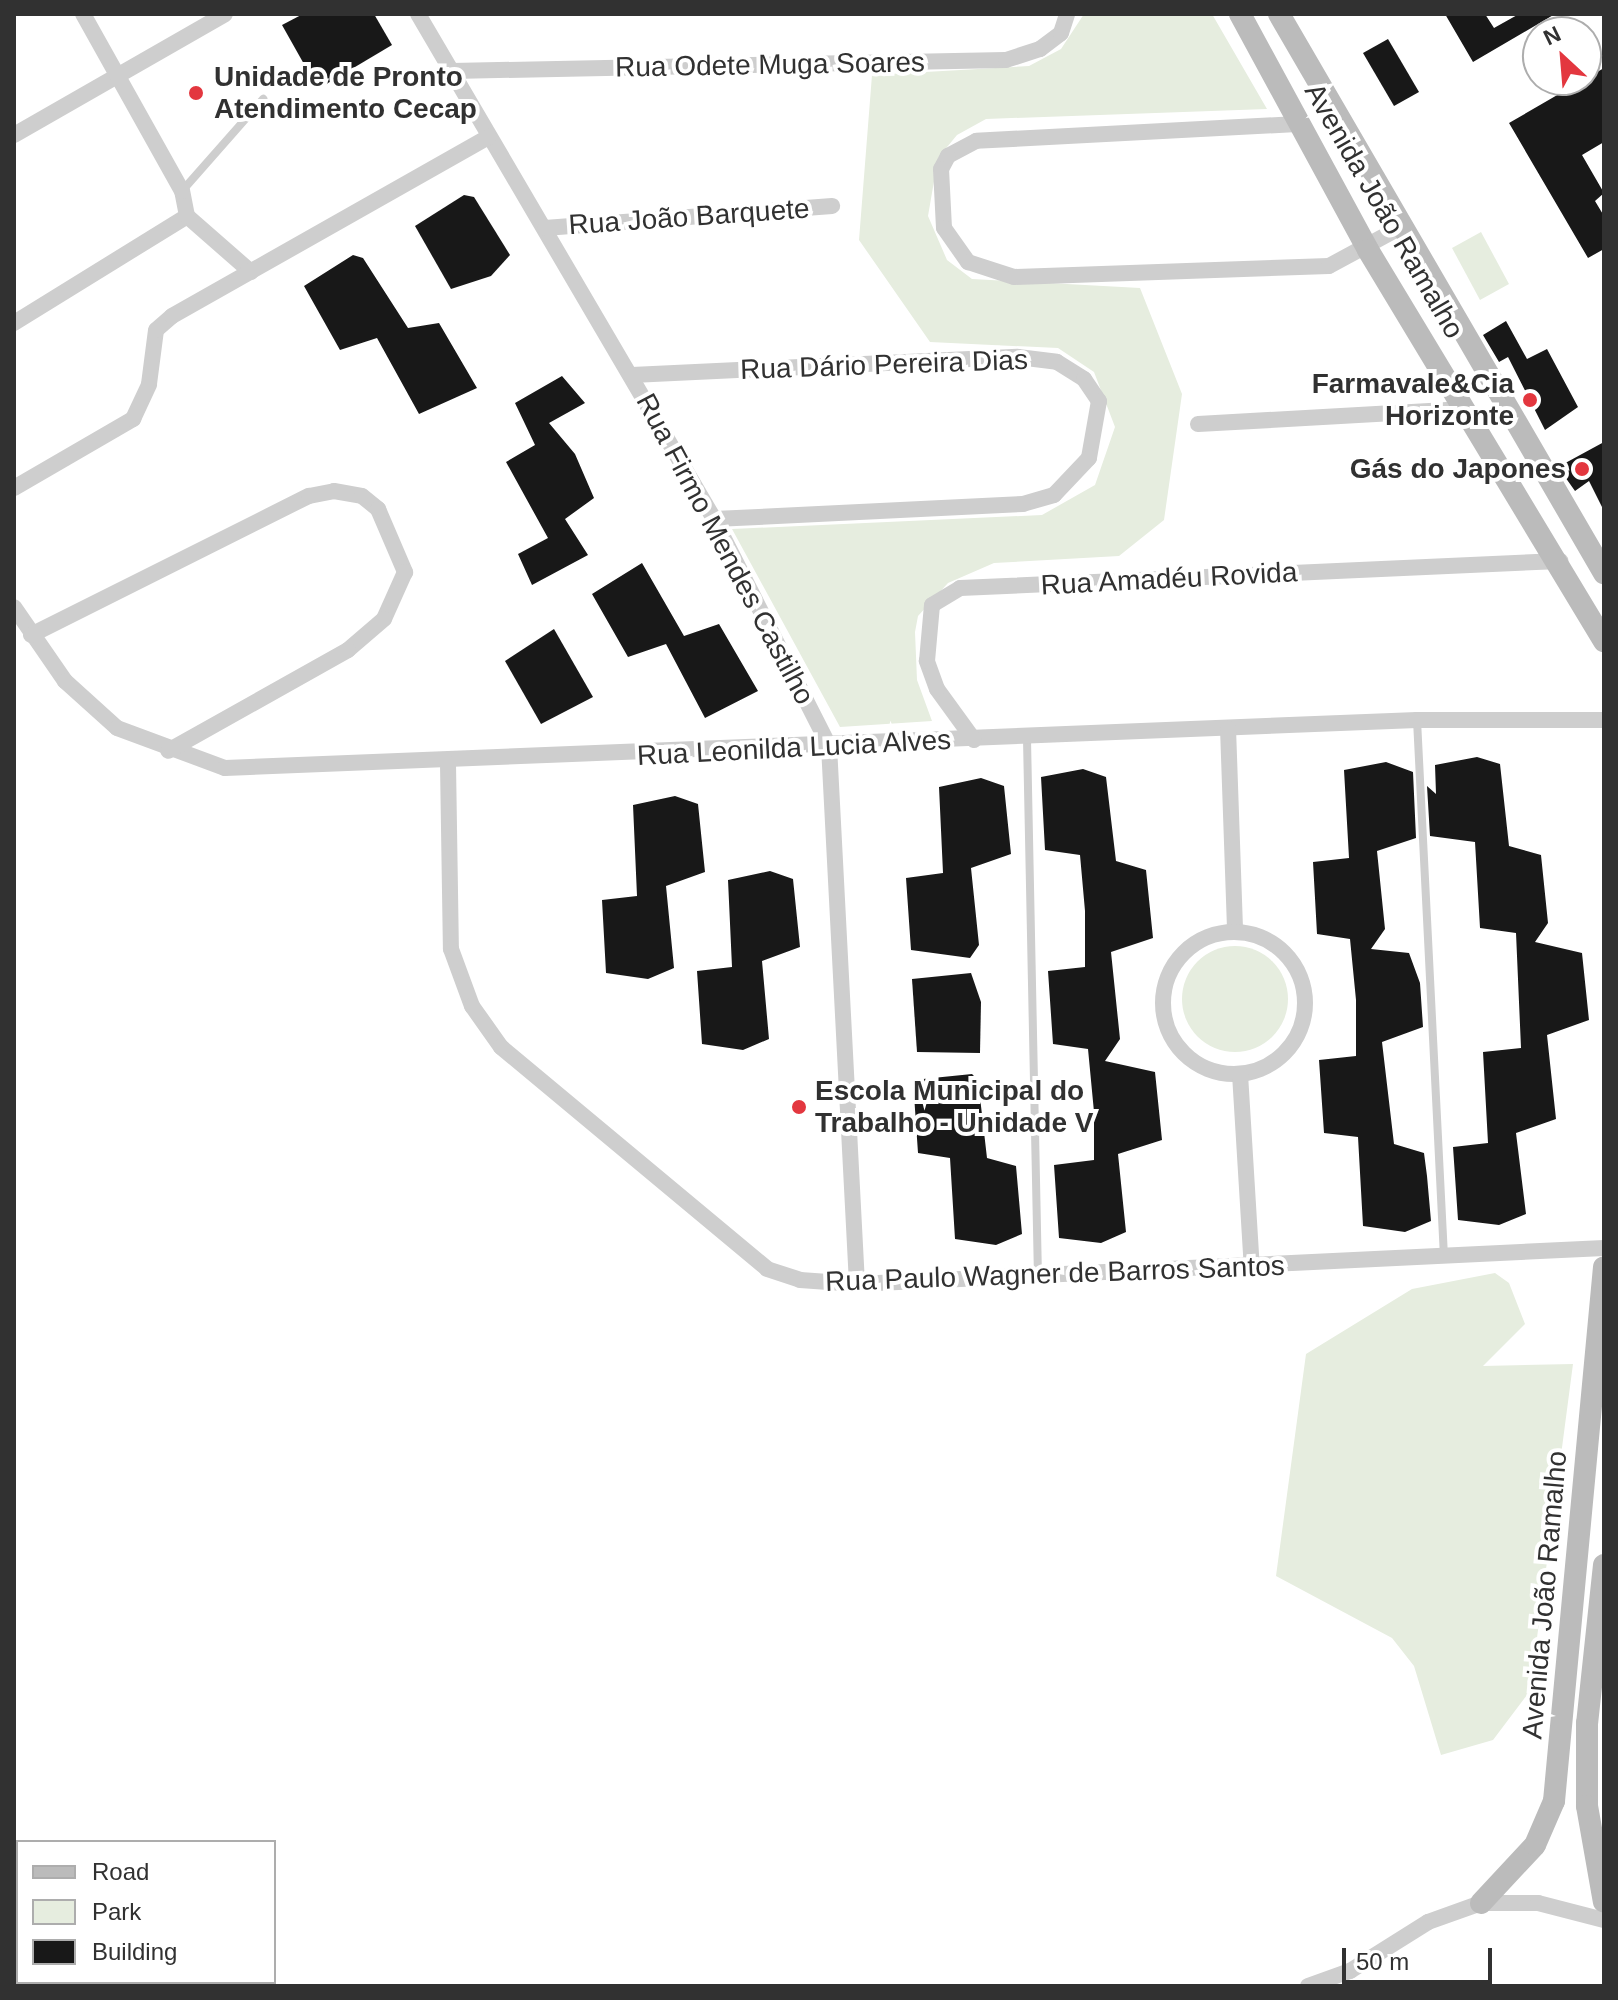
<!DOCTYPE html>
<meta charset="utf-8">
<style>
body{margin:0}
#map{position:relative;width:1618px;height:2000px;overflow:hidden;background:#fff;font-family:Arial,sans-serif}
div>[style]{position:absolute}
[style*='--x']{left:calc(var(--x)*1px);top:calc(var(--y)*1px);width:calc(var(--w)*1px);rotate:calc(var(--a)*1deg)}
.green>*{inset:0;background:#e6eddf}
.round{border-radius:50%}
.building>*{inset:0;background:#181818}
.lane>*{height:8px;margin:-4px;padding:0 4px;transform-origin:4px;border-radius:4px;background:#cecece}
.street>*{height:16px;margin:-8px;padding:0 8px;transform-origin:8px;border-radius:8px;background:#cecece}
.street>.ring{margin:-8px;padding:0;box-sizing:content-box;background:none;border:16px solid #cecece;border-radius:50%}
.secondary>*{height:22px;margin:-11px;padding:0 11px;transform-origin:11px;border-radius:11px;background:#bbb}
.dots>*{width:22px;height:22px;translate:-50% -50%;box-sizing:border-box;border:4px solid #fff;border-radius:50%}
span{translate:-50% -50%;white-space:nowrap;text-align:center;line-height:1.15;-webkit-text-stroke:8px #fff;paint-order:stroke}
.street-label{font-size:28px;color:#313131}
.poi-label{font-size:28px;color:#313131;font-weight:700}
.left{translate:0 -50%;text-align:left}
.right{translate:-100% -50%;text-align:right}
.frame{position:absolute;inset:0;border:16px solid #313131;pointer-events:none}
.legend{position:absolute;left:16px;top:1840px;width:260px;height:144px;box-sizing:border-box;background:#fff;border:2px solid #adadad;margin:0;padding:10px 14px;list-style:none;font-size:24px;color:#313131}
.legend li{display:flex;align-items:center;gap:16px;height:40px}
.legend b{width:40px;border:2px solid #adadad}
.north{position:absolute;left:1522px;top:16px;width:80px;height:80px;box-sizing:border-box;background:#fff;border:2px solid #adadad;border-radius:50%;rotate:334deg;font-size:22px;font-weight:700;line-height:32px;text-align:center;color:#313131}
.north::after{content:'';display:block;margin:auto;width:28px;height:36px;background:#e3373f;clip-path:polygon(50% 0,100% 100%,50% 72%,0 100%)}
.scale{position:absolute;left:1342px;top:1948px;width:150px;height:36px;box-sizing:border-box;border:4px solid #313131;border-top:0;padding-left:10px;font-size:24px;line-height:28px;white-space:nowrap;color:#313131;-webkit-text-stroke:6px #fff;paint-order:stroke}
</style>
<div id="map">
<div class="green">
<i style="clip-path:polygon(1084px 14px,1212px 14px,1267px 109px,986px 119px,957px 135px,938px 158px,928px 216px,947px 260px,972px 279px,1140px 288px,1182px 394px,1164px 520px,1119px 556px,994px 563px,948px 583px,918px 616px,915px 632px,917px 680px,932px 721px,840px 727px,732px 529px,1042px 515px,1095px 485px,1115px 427px,1094px 372px,1058px 348px,930px 342px,859px 240px,872px 75px,1029px 66px,1061px 49px)"></i>
<i style="clip-path:polygon(1481px 232px,1509px 284px,1480px 300px,1452px 248px)"></i>
<i class="round" style="left:1182px;top:946px;width:106px;height:106px"></i>
<i style="clip-path:polygon(1495px 1273px,1509px 1283px,1525px 1324px,1483px 1366px,1573px 1364px,1530px 1691px,1493px 1740px,1441px 1755px,1414px 1666px,1392px 1638px,1276px 1576px,1306px 1354px,1412px 1289px)"></i>
</div>
<div class="building">
<i style="clip-path:polygon(303px 14px,374px 14px,392px 45px,318px 89px,282px 25px)"></i>
<i style="clip-path:polygon(1445px 14px,1485px 14px,1494px 28px,1519px 14px,1555px 14px,1473px 62px)"></i>
<i style="clip-path:polygon(1388px 39px,1419px 92px,1394px 106px,1363px 53px)"></i>
<i style="clip-path:polygon(1604px 68px,1604px 142px,1582px 155px,1604px 193px,1595px 201px,1604px 216px,1604px 249px,1588px 258px,1509px 123px)"></i>
<i style="clip-path:polygon(464px 195px,474px 197px,510px 255px,491px 276px,451px 289px,415px 226px)"></i>
<i style="clip-path:polygon(353px 255px,363px 258px,408px 328px,439px 323px,477px 388px,419px 414px,377px 338px,340px 350px,304px 286px)"></i>
<i style="clip-path:polygon(1506px 321px,1527px 359px,1547px 349px,1578px 407px,1545px 430px,1508px 357px,1499px 362px,1483px 335px)"></i>
<i style="clip-path:polygon(562px 376px,585px 403px,549px 423px,575px 454px,594px 498px,565px 519px,588px 555px,532px 585px,518px 554px,548px 538px,506px 462px,535px 445px,515px 403px)"></i>
<i style="clip-path:polygon(1604px 442px,1604px 511px,1589px 481px,1575px 491px,1558px 467px)"></i>
<i style="clip-path:polygon(642px 563px,684px 636px,719px 624px,758px 691px,705px 718px,666px 644px,628px 657px,592px 594px)"></i>
<i style="clip-path:polygon(554px 629px,593px 697px,541px 724px,505px 661px)"></i>
<i style="clip-path:polygon(1477px 757px,1500px 764px,1509px 846px,1541px 855px,1548px 923px,1535px 942px,1582px 953px,1589px 1020px,1547px 1035px,1556px 1119px,1516px 1133px,1526px 1214px,1499px 1225px,1458px 1220px,1453px 1147px,1488px 1143px,1483px 1052px,1521px 1048px,1516px 933px,1480px 928px,1475px 842px,1430px 836px,1427px 786px,1436px 794px,1435px 765px)"></i>
<i style="clip-path:polygon(1386px 762px,1413px 772px,1416px 838px,1377px 851px,1385px 929px,1371px 949px,1409px 953px,1420px 983px,1423px 1027px,1382px 1042px,1394px 1144px,1424px 1153px,1427px 1176px,1431px 1221px,1405px 1232px,1363px 1226px,1358px 1137px,1324px 1133px,1319px 1060px,1356px 1056px,1356px 1000px,1350px 939px,1317px 934px,1313px 862px,1349px 858px,1344px 770px)"></i>
<i style="clip-path:polygon(1083px 769px,1106px 777px,1116px 861px,1146px 870px,1153px 938px,1111px 952px,1120px 1039px,1105px 1061px,1155px 1072px,1162px 1140px,1118px 1154px,1126px 1232px,1101px 1243px,1059px 1238px,1054px 1165px,1094px 1160px,1094px 1112px,1088px 1049px,1053px 1044px,1048px 971px,1085px 967px,1085px 911px,1080px 855px,1045px 850px,1041px 777px)"></i>
<i style="clip-path:polygon(981px 778px,1004px 786px,1011px 854px,971px 868px,979px 945px,970px 958px,911px 950px,906px 878px,943px 873px,939px 787px)"></i>
<i style="clip-path:polygon(675px 796px,698px 804px,705px 872px,666px 886px,674px 968px,648px 979px,606px 973px,602px 900px,637px 896px,633px 805px)"></i>
<i style="clip-path:polygon(770px 871px,793px 879px,800px 947px,762px 961px,769px 1039px,743px 1050px,702px 1044px,697px 971px,732px 967px,728px 880px)"></i>
<i style="clip-path:polygon(971px 973px,981px 1002px,980px 1053px,917px 1052px,912px 979px)"></i>
<i style="clip-path:polygon(972px 1074px,978px 1080px,987px 1158px,1016px 1166px,1022px 1234px,996px 1245px,955px 1239px,950px 1158px,918px 1153px,913px 1080px)"></i>
</div>
<div class="lane">
<i style="--x:182;--y:191;--w:123;--a:-48.6"></i>
<i style="--x:1417;--y:720;--w:537;--a:87.12"></i>
<i style="--x:1027;--y:739;--w:539;--a:88.83"></i>
</div>
<div class="street">
<i style="--x:418;--y:14;--w:585;--a:59.62"></i>
<i style="--x:714;--y:519;--w:254;--a:63.1"></i>
<i style="--x:829;--y:746;--w:539;--a:87.02"></i>
<i style="--x:452;--y:71;--w:554;--a:-1.14"></i>
<i style="--x:1006;--y:60;--w:36;--a:-18"></i>
<i style="--x:1040;--y:49;--w:26;--a:-37"></i>
<i style="--x:1061;--y:33;--w:20;--a:-72"></i>
<i style="--x:1297;--y:124;--w:321;--a:177"></i>
<i style="--x:976;--y:141;--w:32;--a:152"></i>
<i style="--x:948;--y:156;--w:15;--a:118"></i>
<i style="--x:941;--y:169;--w:59;--a:87.1"></i>
<i style="--x:944;--y:228;--w:42;--a:54.8"></i>
<i style="--x:968;--y:262;--w:48;--a:18.1"></i>
<i style="--x:1014;--y:277;--w:315;--a:-2"></i>
<i style="--x:1329;--y:266;--w:84;--a:-28.4"></i>
<i style="--x:14;--y:135;--w:243;--a:-29.8"></i>
<i style="--x:187;--y:216;--w:85;--a:41.2"></i>
<i style="--x:545;--y:228;--w:288;--a:-4.4"></i>
<i style="--x:14;--y:323;--w:203;--a:-31.7"></i>
<i style="--x:187;--y:216;--w:25;--a:-101"></i>
<i style="--x:182;--y:191;--w:203;--a:-119.2"></i>
<i style="--x:632;--y:375;--w:386;--a:-2.7"></i>
<i style="--x:1018;--y:357;--w:39;--a:7"></i>
<i style="--x:1057;--y:362;--w:32;--a:32"></i>
<i style="--x:1084;--y:379;--w:27;--a:56"></i>
<i style="--x:1099;--y:401;--w:58;--a:100"></i>
<i style="--x:1089;--y:458;--w:51;--a:133.4"></i>
<i style="--x:1054;--y:495;--w:32;--a:164"></i>
<i style="--x:1023;--y:504;--w:309;--a:177.2"></i>
<i style="--x:1198;--y:424;--w:267;--a:-3.2"></i>
<i style="--x:14;--y:488;--w:138;--a:-30.1"></i>
<i style="--x:133;--y:419;--w:38;--a:-65"></i>
<i style="--x:149;--y:384;--w:54;--a:-82.6"></i>
<i style="--x:156;--y:330;--w:21;--a:-41"></i>
<i style="--x:172;--y:316;--w:364;--a:-29.5"></i>
<i style="--x:14;--y:607;--w:90;--a:55.4"></i>
<i style="--x:65;--y:681;--w:70;--a:42.1"></i>
<i style="--x:117;--y:728;--w:115;--a:20.3"></i>
<i style="--x:225;--y:768;--w:1193;--a:-2.31"></i>
<i style="--x:1417;--y:720;--w:187;--a:0"></i>
<i style="--x:31;--y:635;--w:311;--a:-26.6"></i>
<i style="--x:309;--y:496;--w:25;--a:-11"></i>
<i style="--x:334;--y:491;--w:28;--a:10"></i>
<i style="--x:362;--y:496;--w:21;--a:39"></i>
<i style="--x:378;--y:509;--w:69;--a:66.8"></i>
<i style="--x:405;--y:572;--w:51;--a:114.1"></i>
<i style="--x:384;--y:619;--w:48;--a:139.3"></i>
<i style="--x:348;--y:650;--w:206;--a:150.7"></i>
<i style="--x:1228;--y:728;--w:203;--a:88"></i>
<i style="--x:974;--y:740;--w:63;--a:-126"></i>
<i style="--x:937;--y:689;--w:30;--a:-110"></i>
<i style="--x:927;--y:661;--w:56;--a:-84.9"></i>
<i style="--x:932;--y:605;--w:33;--a:-31"></i>
<i style="--x:960;--y:588;--w:601;--a:-2.58"></i>
<i style="--x:448;--y:764;--w:185;--a:89.1"></i>
<i style="--x:451;--y:949;--w:61;--a:69.8"></i>
<i style="--x:472;--y:1006;--w:50;--a:54.7"></i>
<i style="--x:501;--y:1047;--w:346;--a:39.8"></i>
<i style="--x:767;--y:1269;--w:35;--a:18"></i>
<i style="--x:800;--y:1280;--w:57;--a:4"></i>
<i style="--x:857;--y:1284;--w:748;--a:-2.76"></i>
<i class="ring" style="left:1163px;top:932px;width:126px;height:126px"></i>
<i style="--x:1240;--y:1074;--w:195;--a:86.5"></i>
<i style="--x:1308;--y:1986;--w:45;--a:-19.7"></i>
<i style="--x:1350;--y:1971;--w:92;--a:-32.1"></i>
<i style="--x:1428;--y:1922;--w:56;--a:-19.7"></i>
<i style="--x:1481;--y:1903;--w:57;--a:0"></i>
<i style="--x:1538;--y:1903;--w:68;--a:14.4"></i>
</div>
<div class="secondary">
<i style="--x:1240;--y:14;--w:268;--a:61.5"></i>
<i style="--x:1368;--y:250;--w:457;--a:58.9"></i>
<i style="--x:1279;--y:14;--w:647;--a:59.83"></i>
<i style="--x:1604;--y:1565;--w:159;--a:96.1"></i>
<i style="--x:1587;--y:1723;--w:83;--a:90"></i>
<i style="--x:1587;--y:1806;--w:97;--a:80"></i>
<i style="--x:1481;--y:1903;--w:79;--a:-47"></i>
<i style="--x:1535;--y:1845;--w:48;--a:-66.6"></i>
<i style="--x:1554;--y:1801;--w:536;--a:-84.65"></i>
</div>
<div class="dots">
<i style="left:196px;top:93px;background:#e3373f"></i>
<i style="left:1530px;top:400px;background:#e3373f"></i>
<i style="left:1582px;top:469px;background:#e3373f"></i>
<i style="left:799px;top:1107px;background:#e3373f"></i>
</div>
<div class="street-label">
<span style="left:770px;top:65px;rotate:-1deg">Rua Odete Muga Soares</span>
<span style="left:1384px;top:211px;rotate:60deg">Avenida João Ramalho</span>
<span style="left:689px;top:217px;rotate:-4deg">Rua João Barquete</span>
<span style="left:884px;top:365px;rotate:-2deg">Rua Dário Pereira Dias</span>
<span style="left:725px;top:549px;rotate:62deg">Rua Firmo Mendes Castilho</span>
<span style="left:1169px;top:579px;rotate:-3deg">Rua Amadéu Rovida</span>
<span style="left:794px;top:748px;rotate:-3deg">Rua Leonilda Lucia Alves</span>
<span style="left:1055px;top:1274px;rotate:-2deg">Rua Paulo Wagner de Barros Santos</span>
<span style="left:1545px;top:1595px;rotate:-85deg">Avenida João Ramalho</span>
</div>
<div class="poi-label">
<span class="left" style="left:214px;top:93px">Unidade de Pronto<br>Atendimento Cecap</span>
<span class="right" style="left:1514px;top:400px">Farmavale&amp;Cia<br>Horizonte</span>
<span class="right" style="left:1566px;top:469px">Gás do Japones</span>
<span class="left" style="left:815px;top:1107px">Escola Municipal do<br>Trabalho - Unidade V</span>
</div>
<div class="frame"></div>
<ul class="legend">
<li><b style="height:10px;background:#bbb"></b>Road</li>
<li><b style="height:22px;background:#e6eddf"></b>Park</li>
<li><b style="height:22px;background:#181818"></b>Building</li>
</ul>
<div class="north">N</div>
<div class="scale">50 m</div>
</div>
